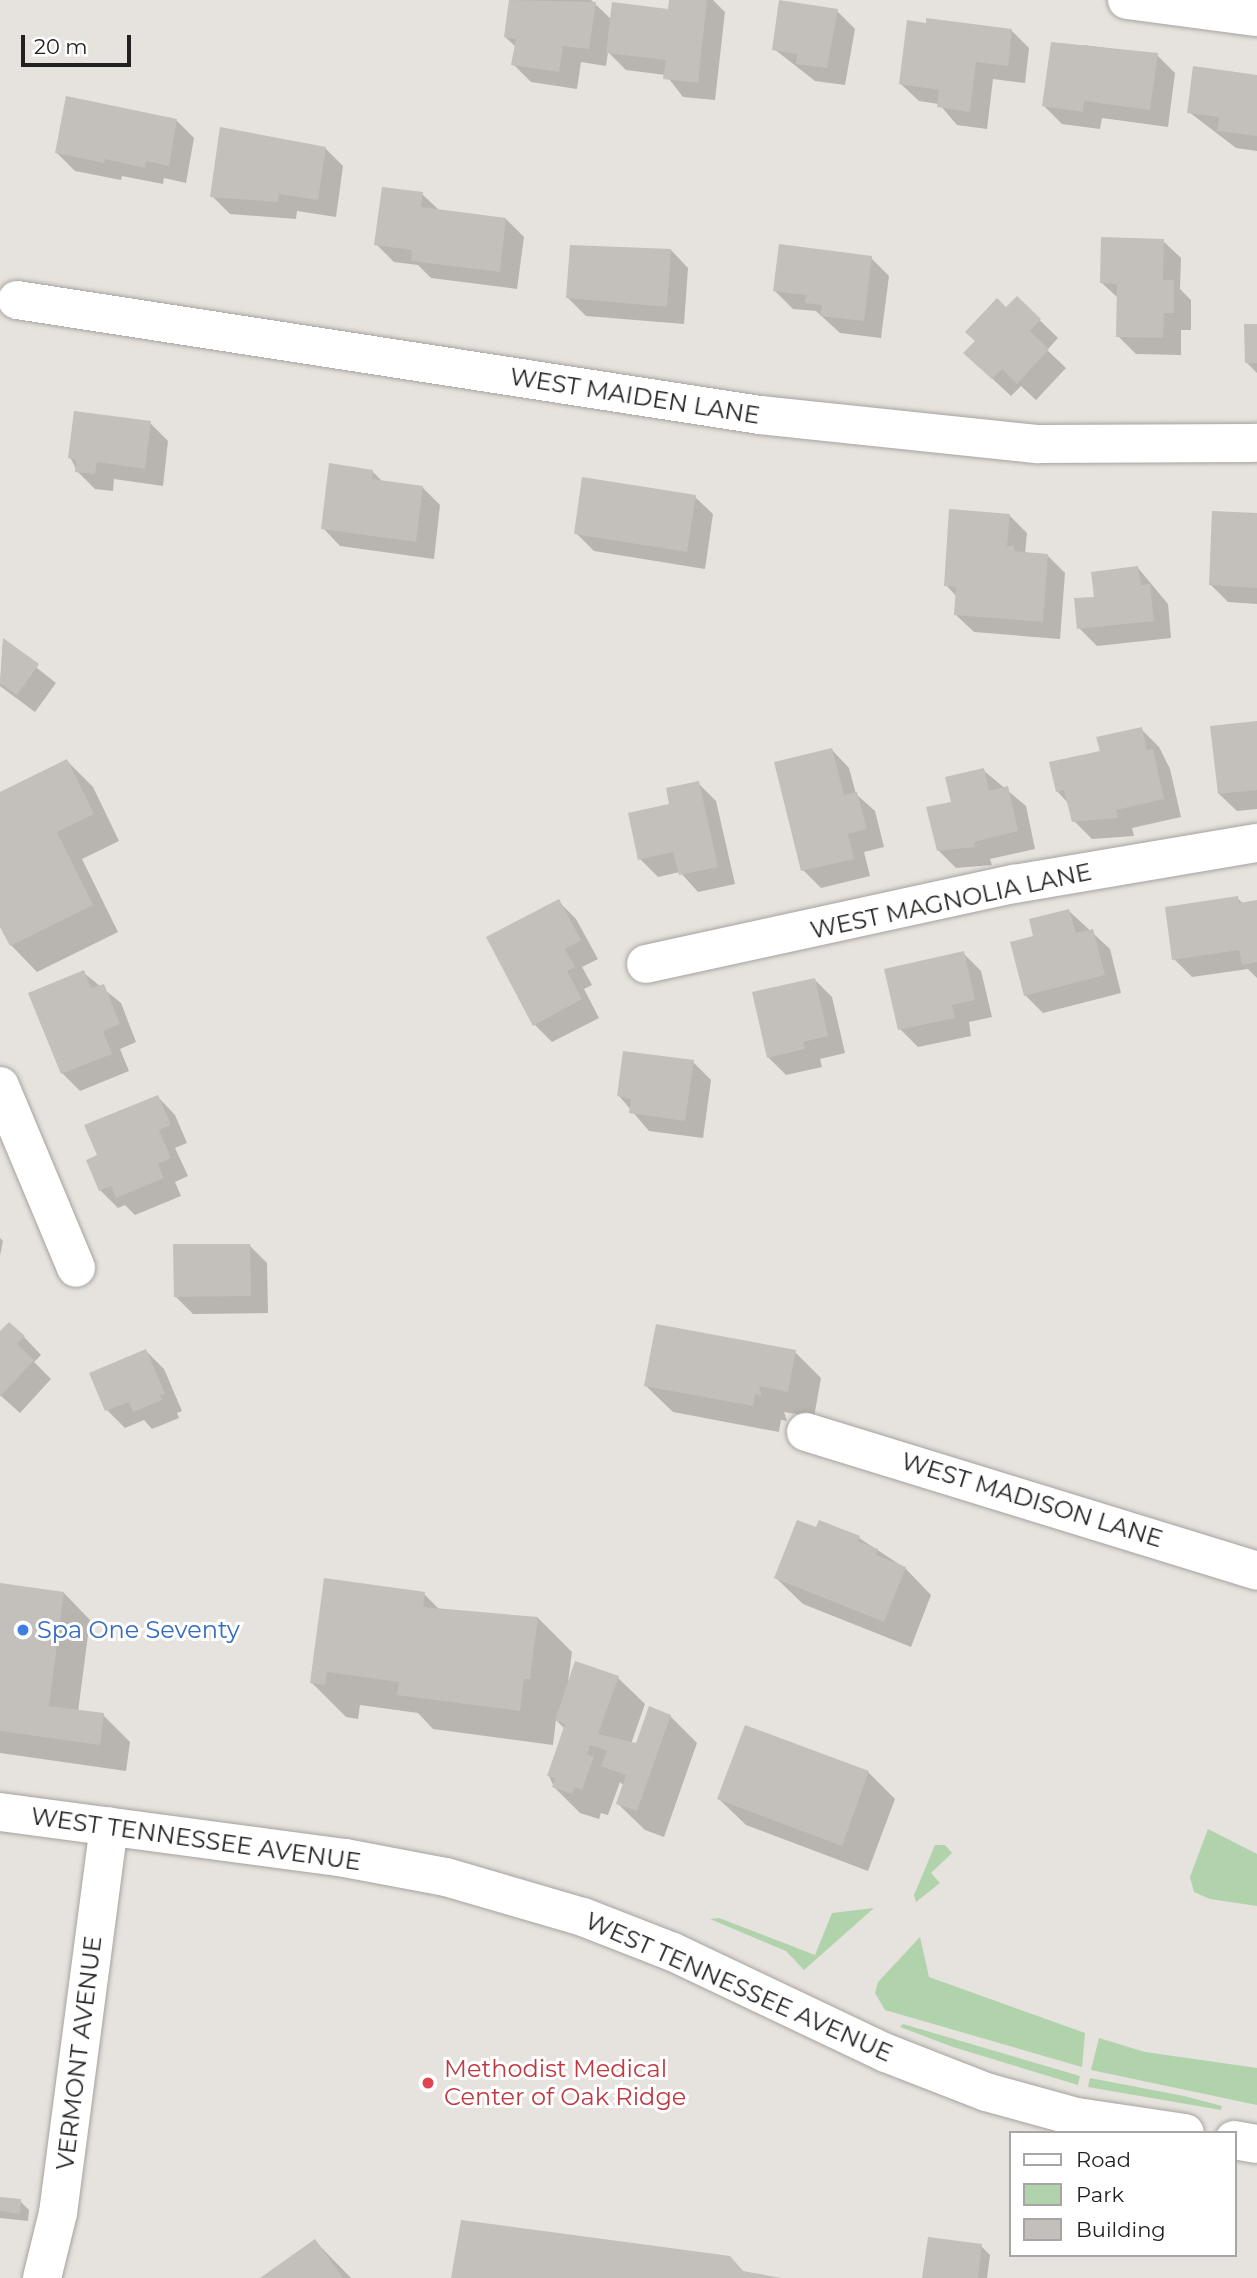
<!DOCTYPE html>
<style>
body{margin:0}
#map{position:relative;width:1257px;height:2278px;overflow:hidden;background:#e6e2dd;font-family:Montserrat,sans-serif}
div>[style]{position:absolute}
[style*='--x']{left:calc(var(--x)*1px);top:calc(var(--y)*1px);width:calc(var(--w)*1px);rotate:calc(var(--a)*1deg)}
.green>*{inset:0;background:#b0d3ac}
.shadow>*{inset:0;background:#0003}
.building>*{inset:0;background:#c3bfbb}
.roads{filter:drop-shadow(0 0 2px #a7a39f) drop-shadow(0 0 2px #a7a39f)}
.street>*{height:38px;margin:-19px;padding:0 19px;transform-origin:19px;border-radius:19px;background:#fff}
.secondary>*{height:38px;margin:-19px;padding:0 19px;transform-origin:19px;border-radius:19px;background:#fff}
.dots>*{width:19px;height:19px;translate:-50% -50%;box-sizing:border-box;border:4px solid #fff;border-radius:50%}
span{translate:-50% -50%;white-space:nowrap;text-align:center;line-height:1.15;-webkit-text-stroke:6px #fff;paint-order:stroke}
.street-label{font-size:24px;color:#23211f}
.shop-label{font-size:24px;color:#366cbe}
.left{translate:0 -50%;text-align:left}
.health-label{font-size:24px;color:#be3a42}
.legend{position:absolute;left:1009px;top:2131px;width:228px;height:126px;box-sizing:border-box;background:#fff;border:2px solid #a7a6a5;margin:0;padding:9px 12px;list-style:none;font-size:21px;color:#23211f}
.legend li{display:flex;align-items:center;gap:14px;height:35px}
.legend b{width:35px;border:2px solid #a7a6a5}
.scale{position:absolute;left:21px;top:35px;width:110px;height:32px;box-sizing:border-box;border:4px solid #23211f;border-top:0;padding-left:9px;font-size:21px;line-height:24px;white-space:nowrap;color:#23211f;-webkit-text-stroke:5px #fff;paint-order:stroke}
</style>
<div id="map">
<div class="green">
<i style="clip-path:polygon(1208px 1829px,1257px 1854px,1257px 1906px,1210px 1899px,1194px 1892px,1190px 1877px)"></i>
<i style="clip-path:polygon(935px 1845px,945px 1845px,952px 1853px,931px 1873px,940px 1883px,916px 1902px,914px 1895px)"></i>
<i style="clip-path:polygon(874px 1908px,804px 1970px,786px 1951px,710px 1919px,719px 1918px,815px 1955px,832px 1913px)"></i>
<i style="clip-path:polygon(920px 1937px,929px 1977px,1085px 2033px,1082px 2067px,885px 2010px,875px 1993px,878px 1982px)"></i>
<i style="clip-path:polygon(903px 2024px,1080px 2076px,1078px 2085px,953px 2047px,900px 2027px)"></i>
<i style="clip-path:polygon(1099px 2038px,1145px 2052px,1257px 2068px,1257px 2105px,1091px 2070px)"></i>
<i style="clip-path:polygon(1090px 2078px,1184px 2096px,1222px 2106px,1221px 2110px,1088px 2087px)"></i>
</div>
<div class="shadow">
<i style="clip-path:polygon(511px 0,591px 0,612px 20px,669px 11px,670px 0,713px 0,725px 12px,715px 100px,683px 97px,666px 75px,626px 70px,608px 52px,606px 66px,581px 62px,577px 89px,531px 82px,513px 64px,516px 47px,505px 37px)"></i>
<i style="clip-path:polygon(837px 11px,855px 29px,845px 85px,815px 81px,774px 49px)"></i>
<i style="clip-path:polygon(1011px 30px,1029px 48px,1025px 83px,993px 79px,987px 129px,957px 125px,939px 104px,919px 101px,901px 84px)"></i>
<i style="clip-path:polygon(1084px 45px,1157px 55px,1175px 73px,1168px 127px,1102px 118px,1100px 129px,1062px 124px,1044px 106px)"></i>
<i style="clip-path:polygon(1257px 77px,1257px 151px,1236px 148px,1189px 112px)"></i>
<i style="clip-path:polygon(177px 121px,194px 138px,186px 183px,164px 178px,163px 184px,122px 176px,121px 180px,75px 171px,57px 153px)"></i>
<i style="clip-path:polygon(325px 148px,343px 166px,336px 217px,297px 211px,296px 219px,230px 214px,212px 196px)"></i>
<i style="clip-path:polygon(422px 194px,440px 211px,506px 219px,524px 237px,517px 289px,431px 278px,418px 265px,394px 262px,376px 244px)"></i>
<i style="clip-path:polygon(1163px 241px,1181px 258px,1180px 289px,1191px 300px,1191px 330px,1181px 330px,1181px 355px,1136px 354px,1118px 336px,1119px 299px,1102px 283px)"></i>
<i style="clip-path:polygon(671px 250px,688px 268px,684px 324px,586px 316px,568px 298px)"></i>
<i style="clip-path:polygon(871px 258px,889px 276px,881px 338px,840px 333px,816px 311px,793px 309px,775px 291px)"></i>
<i style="clip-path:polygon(1017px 298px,1058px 338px,1047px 350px,1066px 368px,1036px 400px,1021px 386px,1011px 396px,983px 370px,1006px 309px)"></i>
<i style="clip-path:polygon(1257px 326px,1257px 373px,1246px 362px)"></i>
<i style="clip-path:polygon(150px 423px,168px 441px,163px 486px,114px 479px,113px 491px,95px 489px,77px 471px,70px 457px)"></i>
<i style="clip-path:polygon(372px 471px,383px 482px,423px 488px,440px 505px,434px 559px,340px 546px,323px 528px)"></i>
<i style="clip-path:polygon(695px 497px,713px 514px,705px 569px,594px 551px,576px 533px)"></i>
<i style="clip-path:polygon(1009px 515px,1027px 533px,1025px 554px,1047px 555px,1065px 573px,1060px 639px,974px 632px,956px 615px,957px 597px,946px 585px)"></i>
<i style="clip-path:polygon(1257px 515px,1257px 604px,1228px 602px,1210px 584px)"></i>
<i style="clip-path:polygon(1138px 568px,1168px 604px,1171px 638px,1097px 646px,1079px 628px,1095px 598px)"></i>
<i style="clip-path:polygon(3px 641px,56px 683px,35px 712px,0 686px)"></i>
<i style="clip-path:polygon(1257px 723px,1257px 809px,1237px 811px,1219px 794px)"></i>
<i style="clip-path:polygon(1141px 729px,1159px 747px,1170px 769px,1181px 817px,1132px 828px,1134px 836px,1092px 839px,1074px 821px,1069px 804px,1057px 791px,1102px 752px)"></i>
<i style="clip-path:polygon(832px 750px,849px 768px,856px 794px,875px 811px,884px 847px,864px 852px,870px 876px,821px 888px,803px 870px)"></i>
<i style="clip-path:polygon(67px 761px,93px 787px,119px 841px,82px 859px,118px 932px,37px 972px,11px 945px,0 923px,0 794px)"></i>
<i style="clip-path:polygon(983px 770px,1026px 806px,1035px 849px,990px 859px,992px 865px,956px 868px,938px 850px,953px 803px)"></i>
<i style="clip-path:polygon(698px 783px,716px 801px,735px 884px,698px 892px,680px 872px,658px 877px,640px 859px,671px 805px)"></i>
<i style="clip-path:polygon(1237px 898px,1244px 904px,1257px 904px,1257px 978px,1248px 969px,1192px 977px,1174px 959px)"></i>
<i style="clip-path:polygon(558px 901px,576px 919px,598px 959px,582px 967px,592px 985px,584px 989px,599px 1018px,552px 1042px,535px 1025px)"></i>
<i style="clip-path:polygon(1069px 911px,1110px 949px,1121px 993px,1043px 1013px,1025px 995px,1035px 938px)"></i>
<i style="clip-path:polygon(963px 953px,981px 971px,992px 1017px,969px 1022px,971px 1036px,918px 1047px,900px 1029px)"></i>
<i style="clip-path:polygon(84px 973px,121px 1003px,136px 1042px,120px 1049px,129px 1071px,80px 1091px,62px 1073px)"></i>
<i style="clip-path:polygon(814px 979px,832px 997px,845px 1053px,820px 1059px,822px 1067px,786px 1075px,768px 1057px)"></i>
<i style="clip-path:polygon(693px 1062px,711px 1080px,703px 1138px,649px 1131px,619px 1096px)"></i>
<i style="clip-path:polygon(158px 1097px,175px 1115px,187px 1143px,175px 1148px,188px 1176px,175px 1182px,181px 1196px,135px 1215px,125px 1205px,118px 1208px,100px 1190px,99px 1156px)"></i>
<i style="clip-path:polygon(0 1238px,3px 1241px,0 1256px)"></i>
<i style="clip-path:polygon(249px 1245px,267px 1263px,268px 1313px,193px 1314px,175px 1296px)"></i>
<i style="clip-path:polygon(0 1332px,24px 1337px,41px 1355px,34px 1362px,51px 1379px,20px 1413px,0 1395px)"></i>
<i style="clip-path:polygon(146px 1351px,164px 1369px,182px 1411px,177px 1413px,179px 1418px,152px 1429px,144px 1420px,125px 1428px,107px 1410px)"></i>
<i style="clip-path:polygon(795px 1352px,821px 1378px,814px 1417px,784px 1412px,787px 1421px,781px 1420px,779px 1432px,673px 1412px,646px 1386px)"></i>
<i style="clip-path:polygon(817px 1530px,859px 1538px,905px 1568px,931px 1595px,911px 1647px,803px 1604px,776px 1578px)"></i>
<i style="clip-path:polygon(0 1584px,64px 1593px,90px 1620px,78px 1712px,103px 1715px,130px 1742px,126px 1771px,0 1753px)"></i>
<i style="clip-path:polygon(424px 1594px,440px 1610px,538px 1618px,572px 1652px,568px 1682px,618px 1678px,645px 1704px,631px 1744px,637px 1745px,670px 1716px,697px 1743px,664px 1837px,645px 1830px,618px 1804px,624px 1786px,620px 1782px,608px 1815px,601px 1813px,599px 1819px,580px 1813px,554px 1787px,549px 1776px,565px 1729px,556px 1720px,553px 1745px,433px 1729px,418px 1713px,360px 1705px,358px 1719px,346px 1717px,312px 1683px)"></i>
<i style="clip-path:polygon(868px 1772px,895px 1799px,868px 1871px,746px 1825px,719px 1799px)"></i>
<i style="clip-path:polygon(0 2198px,20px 2201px,29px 2210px,28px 2221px,0 2218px)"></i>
<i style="clip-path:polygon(315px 2241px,351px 2278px,263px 2278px)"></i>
<i style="clip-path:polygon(981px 2246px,990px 2255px,987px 2278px,924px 2278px)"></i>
</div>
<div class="building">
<i style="clip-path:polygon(509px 0,596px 2px,589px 49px,563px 46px,559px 72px,511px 65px,516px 39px,504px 37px)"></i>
<i style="clip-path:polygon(669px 0,707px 0,698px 83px,663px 79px,666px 60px,606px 53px,612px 2px,668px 9px)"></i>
<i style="clip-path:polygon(779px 0,838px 9px,827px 68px,796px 64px,797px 54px,772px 50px)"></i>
<i style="clip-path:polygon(926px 18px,1012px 29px,1008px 66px,976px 62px,970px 112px,937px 107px,939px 90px,899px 84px,907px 20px,926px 23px)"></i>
<i style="clip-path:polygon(1051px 42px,1158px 53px,1150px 110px,1084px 101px,1083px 112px,1042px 106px)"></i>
<i style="clip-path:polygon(1193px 66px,1257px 75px,1257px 136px,1217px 131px,1219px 117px,1187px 113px)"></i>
<i style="clip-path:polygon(66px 96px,177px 119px,169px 166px,146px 161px,145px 168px,105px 159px,104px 163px,55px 153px)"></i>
<i style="clip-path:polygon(220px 127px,326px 147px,318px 200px,279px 194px,278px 202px,210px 197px)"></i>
<i style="clip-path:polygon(382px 187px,423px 192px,421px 207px,506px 218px,500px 272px,411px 261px,412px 250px,374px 245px)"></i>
<i style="clip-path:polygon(1101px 237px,1164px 239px,1163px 280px,1174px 280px,1174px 313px,1164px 313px,1163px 338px,1116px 337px,1117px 284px,1100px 283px)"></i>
<i style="clip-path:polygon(779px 244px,872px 256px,864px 321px,820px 316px,822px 305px,805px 303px,806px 295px,773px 291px)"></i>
<i style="clip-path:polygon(570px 245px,671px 249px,667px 307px,566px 298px)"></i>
<i style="clip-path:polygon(1017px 296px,1041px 319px,1030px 331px,1049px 349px,1017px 384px,1002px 369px,992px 379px,963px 353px,975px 341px,965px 332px,997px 298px,1006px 307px)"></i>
<i style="clip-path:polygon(1244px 324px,1257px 324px,1257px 363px,1245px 363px)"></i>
<i style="clip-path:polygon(74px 411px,151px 421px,145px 469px,97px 462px,95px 474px,75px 472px,76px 460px,68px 458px)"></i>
<i style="clip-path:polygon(329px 463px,373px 470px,372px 479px,423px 486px,416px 542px,321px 529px)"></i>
<i style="clip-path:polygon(582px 477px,696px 495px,687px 552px,574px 534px)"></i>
<i style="clip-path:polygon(949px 509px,1010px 514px,1007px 546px,1014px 546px,1014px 551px,1048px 554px,1043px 622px,954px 615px,956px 587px,944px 586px)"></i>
<i style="clip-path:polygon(1212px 511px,1257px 513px,1257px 588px,1209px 585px)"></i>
<i style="clip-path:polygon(1138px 566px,1141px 585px,1150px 584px,1154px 621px,1077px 629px,1074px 598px,1094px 597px,1091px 572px)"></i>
<i style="clip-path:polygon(3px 638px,39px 664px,17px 695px,0 683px)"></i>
<i style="clip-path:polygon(1257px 721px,1257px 790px,1218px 794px,1210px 726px)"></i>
<i style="clip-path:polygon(1142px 727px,1147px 750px,1153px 749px,1164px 799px,1116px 810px,1118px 818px,1072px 822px,1064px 790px,1056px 792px,1049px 762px,1100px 751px,1096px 737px)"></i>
<i style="clip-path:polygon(832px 748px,844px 795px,857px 792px,867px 829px,848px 834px,854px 859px,801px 871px,774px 762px)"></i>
<i style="clip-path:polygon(67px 759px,94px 814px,57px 832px,93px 905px,10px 946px,0 927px,0 792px)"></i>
<i style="clip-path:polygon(984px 768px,989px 791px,1008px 786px,1018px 831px,974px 842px,975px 847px,937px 851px,926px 807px,951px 802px,945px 777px)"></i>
<i style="clip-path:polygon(699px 781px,718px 867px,679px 875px,673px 852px,638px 860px,628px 813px,669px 804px,666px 788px)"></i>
<i style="clip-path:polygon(1238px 896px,1239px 903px,1257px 900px,1257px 962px,1242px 965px,1239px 950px,1172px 960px,1165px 907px)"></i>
<i style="clip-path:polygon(559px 899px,581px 940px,565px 949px,575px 967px,567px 971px,582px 999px,533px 1026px,486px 937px)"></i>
<i style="clip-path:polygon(1069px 909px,1076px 933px,1093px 929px,1105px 975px,1024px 996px,1010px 942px,1033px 936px,1029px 919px)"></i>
<i style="clip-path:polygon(964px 951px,975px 1000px,952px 1005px,955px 1018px,898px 1030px,884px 969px)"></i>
<i style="clip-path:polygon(84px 970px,91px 988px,104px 984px,120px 1024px,103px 1031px,112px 1054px,61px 1074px,28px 993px)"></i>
<i style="clip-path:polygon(815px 978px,828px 1036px,803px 1042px,805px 1049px,767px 1058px,752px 992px)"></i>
<i style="clip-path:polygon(623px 1051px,694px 1060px,685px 1121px,629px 1113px,631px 1099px,617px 1096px)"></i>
<i style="clip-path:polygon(158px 1095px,171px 1125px,159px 1130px,171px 1158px,158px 1164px,164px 1178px,116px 1198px,111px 1186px,99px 1191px,86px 1160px,97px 1155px,84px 1125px)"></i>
<i style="clip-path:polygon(173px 1244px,250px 1244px,251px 1296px,174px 1297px)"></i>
<i style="clip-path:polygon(9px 1322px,25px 1336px,17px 1344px,34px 1360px,0 1397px,0 1331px)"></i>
<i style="clip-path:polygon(656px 1324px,796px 1350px,788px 1392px,759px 1386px,762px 1396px,755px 1394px,753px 1406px,644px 1386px)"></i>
<i style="clip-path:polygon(146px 1349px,165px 1394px,160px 1395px,162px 1400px,133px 1412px,129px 1402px,105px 1411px,89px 1373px)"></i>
<i style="clip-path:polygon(797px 1520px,816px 1527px,819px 1520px,860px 1536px,858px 1541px,878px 1549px,876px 1555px,906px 1567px,884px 1622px,774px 1578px)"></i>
<i style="clip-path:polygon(324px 1578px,425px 1592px,423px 1607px,538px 1617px,530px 1679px,524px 1679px,520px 1711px,397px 1695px,399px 1682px,327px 1672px,325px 1685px,310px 1683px)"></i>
<i style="clip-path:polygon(0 1583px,64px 1592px,49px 1706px,104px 1713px,100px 1745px,0 1731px)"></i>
<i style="clip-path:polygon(575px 1661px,619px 1676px,598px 1734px,636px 1743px,649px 1706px,671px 1715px,637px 1811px,616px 1804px,626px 1775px,601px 1766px,607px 1751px,590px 1745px,587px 1754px,594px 1757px,582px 1790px,575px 1787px,572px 1794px,552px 1787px,555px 1778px,547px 1776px,565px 1724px,555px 1720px)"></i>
<i style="clip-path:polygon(745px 1725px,869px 1771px,842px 1846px,717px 1799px)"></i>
<i style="clip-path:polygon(0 2197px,21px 2199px,20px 2214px,0 2211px)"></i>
<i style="clip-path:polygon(461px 2220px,730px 2256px,743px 2271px,781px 2278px,451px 2278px)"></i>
<i style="clip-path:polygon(928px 2237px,982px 2244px,978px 2278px,922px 2278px)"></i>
<i style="clip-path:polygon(315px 2239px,343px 2278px,260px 2278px)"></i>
</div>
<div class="roads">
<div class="street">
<i style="--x:1127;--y:0;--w:131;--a:7.5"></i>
<i style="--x:17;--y:300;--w:752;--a:8.8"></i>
<i style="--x:760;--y:415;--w:280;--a:6"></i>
<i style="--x:1038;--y:444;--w:219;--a:-0.3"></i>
<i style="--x:646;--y:964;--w:377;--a:-12.3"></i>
<i style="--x:1014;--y:884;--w:246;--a:-9.6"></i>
<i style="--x:0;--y:1086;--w:197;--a:67.3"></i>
<i style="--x:806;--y:1432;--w:472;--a:17.1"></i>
<i style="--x:42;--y:2278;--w:67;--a:-76.2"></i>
<i style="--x:58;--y:2213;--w:390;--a:-82.5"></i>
</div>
<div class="secondary">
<i style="--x:0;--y:1812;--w:348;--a:7.6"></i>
<i style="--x:345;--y:1858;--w:103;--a:10.7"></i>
<i style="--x:446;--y:1877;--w:143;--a:16.3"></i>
<i style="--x:583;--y:1917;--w:97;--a:21.3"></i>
<i style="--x:673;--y:1952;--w:236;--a:25.4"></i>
<i style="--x:886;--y:2053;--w:107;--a:21.3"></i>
<i style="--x:986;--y:2092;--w:94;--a:15.4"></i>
<i style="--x:1077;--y:2117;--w:109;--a:8.4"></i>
<i style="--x:1234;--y:2140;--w:23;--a:10"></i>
</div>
</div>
<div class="dots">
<i style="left:23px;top:1630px;background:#3f7fe0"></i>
<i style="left:428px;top:2083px;background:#e0444e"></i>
</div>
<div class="street-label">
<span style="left:635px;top:396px;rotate:9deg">WEST MAIDEN LANE</span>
<span style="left:951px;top:901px;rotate:-12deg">WEST MAGNOLIA LANE</span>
<span style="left:1032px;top:1500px;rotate:17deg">WEST MADISON LANE</span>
<span style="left:196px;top:1839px;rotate:8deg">WEST TENNESSEE AVENUE</span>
<span style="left:739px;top:1987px;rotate:24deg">WEST TENNESSEE AVENUE</span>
<span style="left:79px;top:2053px;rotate:-83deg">VERMONT AVENUE</span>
</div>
<div class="shop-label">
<span class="left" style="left:37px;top:1630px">Spa One Seventy</span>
</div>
<div class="health-label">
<span class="left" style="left:444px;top:2083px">Methodist Medical<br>Center of Oak Ridge</span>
</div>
<ul class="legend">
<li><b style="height:9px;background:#fff"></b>Road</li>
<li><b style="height:19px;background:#b0d3ac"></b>Park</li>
<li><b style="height:19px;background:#c3bfbb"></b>Building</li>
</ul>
<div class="scale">20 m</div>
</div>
